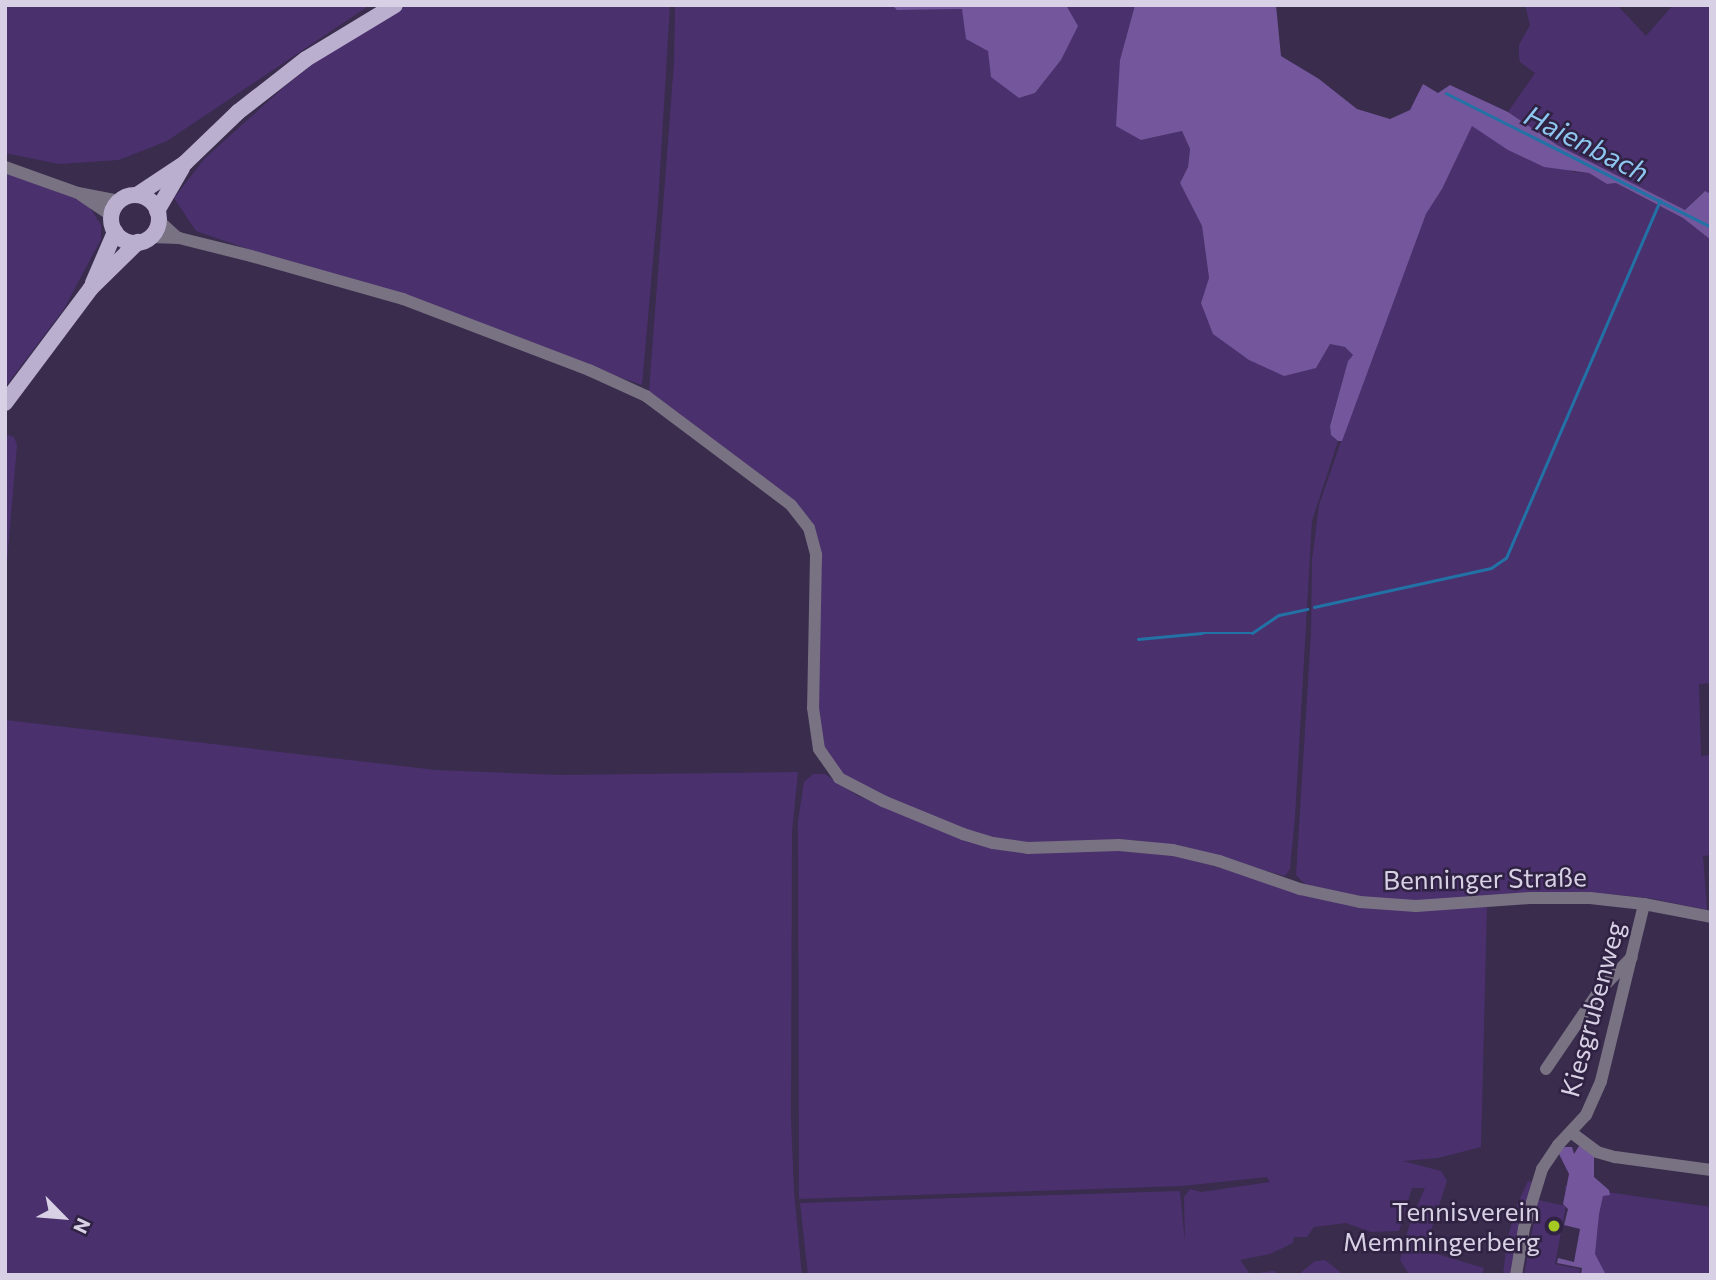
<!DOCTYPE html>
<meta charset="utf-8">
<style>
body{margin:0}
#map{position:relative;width:1716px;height:1280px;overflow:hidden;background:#392c4d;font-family:Commissioner,sans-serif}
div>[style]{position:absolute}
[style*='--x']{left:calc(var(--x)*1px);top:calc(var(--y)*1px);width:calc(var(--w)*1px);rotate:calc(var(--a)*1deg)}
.green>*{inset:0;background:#4b306e}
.forest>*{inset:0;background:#73569b}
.stream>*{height:2.5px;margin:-1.25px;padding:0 1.25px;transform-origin:1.25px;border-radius:1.25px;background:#2272a6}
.minor>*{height:12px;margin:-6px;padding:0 6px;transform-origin:6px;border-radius:6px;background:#787282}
.major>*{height:16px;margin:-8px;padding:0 8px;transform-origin:8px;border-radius:8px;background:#bbafd0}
.major>.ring{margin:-8px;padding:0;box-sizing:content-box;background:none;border:16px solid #bbafd0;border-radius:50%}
.dots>*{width:19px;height:19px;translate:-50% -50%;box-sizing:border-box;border:4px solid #2f2242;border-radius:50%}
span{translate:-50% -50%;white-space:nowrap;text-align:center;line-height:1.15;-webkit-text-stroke:5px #2f2242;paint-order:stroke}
.street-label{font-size:26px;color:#d8d1e5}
.poi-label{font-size:26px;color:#d8d1e5}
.right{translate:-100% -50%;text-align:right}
.water-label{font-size:28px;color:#8ec6f0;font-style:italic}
.frame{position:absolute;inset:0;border:7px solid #d8d1e5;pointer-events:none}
.north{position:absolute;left:28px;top:1182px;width:70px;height:70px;-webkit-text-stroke:5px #2f2242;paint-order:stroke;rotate:115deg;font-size:19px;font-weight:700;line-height:28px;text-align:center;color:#d8d1e5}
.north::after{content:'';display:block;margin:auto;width:24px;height:32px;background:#d8d1e5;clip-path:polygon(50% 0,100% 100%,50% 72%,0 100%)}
</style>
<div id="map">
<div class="green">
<i style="clip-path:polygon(5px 5px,370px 5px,167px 141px,119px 160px,59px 164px,5px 153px)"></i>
<i style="clip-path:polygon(409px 5px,670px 5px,658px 204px,642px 385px,196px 231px,174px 198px,205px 158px,283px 88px,324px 55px,382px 18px)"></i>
<i style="clip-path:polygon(675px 5px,892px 5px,898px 10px,962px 9px,1019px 98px,1035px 93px,1061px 60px,1077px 26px,1066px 5px,1135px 5px,1120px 60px,1141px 140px,1182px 131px,1190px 149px,1188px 167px,1180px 183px,1202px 226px,1209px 279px,1201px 303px,1316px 368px,1330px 344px,1345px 347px,1353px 355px,1348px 361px,1330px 425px,1331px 435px,1338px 441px,1312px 521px,1295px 817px,1290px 869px,1285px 876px,1170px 845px,1133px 840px,1024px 843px,964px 831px,845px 778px,826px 755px,818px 730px,813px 526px,649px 391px,674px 62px)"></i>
<i style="clip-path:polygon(1525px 5px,1617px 5px,1646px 36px,1673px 5px,1711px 5px,1711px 194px,1704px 191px,1685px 210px,1557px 145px,1508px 112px,1535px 73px,1520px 62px,1519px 57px,1519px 45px,1530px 25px)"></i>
<i style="clip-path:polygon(1472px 125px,1573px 172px,1589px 173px,1607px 184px,1616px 183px,1683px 218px,1711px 240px,1711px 683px,1699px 684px,1701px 756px,1711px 755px,1711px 855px,1703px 856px,1707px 910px,1649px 898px,1608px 894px,1402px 901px,1343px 894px,1307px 886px,1296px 875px,1311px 633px,1312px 560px,1319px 505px,1364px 375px,1426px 214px,1442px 189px)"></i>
<i style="clip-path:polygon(5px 172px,71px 196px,89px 206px,101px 225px,101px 239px,64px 309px,5px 387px)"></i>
<i style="clip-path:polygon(8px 435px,14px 437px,17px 445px,5px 585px,5px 437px)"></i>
<i style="clip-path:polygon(5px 720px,436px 770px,560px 775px,798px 772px,792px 832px,791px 1118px,794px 1191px,802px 1275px,5px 1275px)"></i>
<i style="clip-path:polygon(813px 774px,825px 774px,858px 796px,963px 839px,1166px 854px,1225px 869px,1289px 891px,1487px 905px,1481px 1147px,1438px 1158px,1403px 1161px,1441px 1171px,1447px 1181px,1426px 1246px,1434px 1253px,1484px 1268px,1482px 1275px,1409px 1274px,1400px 1260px,1410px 1223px,1425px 1188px,1412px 1188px,1399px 1231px,1371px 1232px,1346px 1223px,1314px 1227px,1307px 1237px,1294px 1237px,1293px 1243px,1270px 1254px,1240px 1260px,1250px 1274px,1274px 1271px,1278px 1275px,808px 1275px,800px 1203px,1180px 1191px,1185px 1243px,1184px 1197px,1190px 1189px,1201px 1192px,1270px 1182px,1267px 1177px,1182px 1186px,799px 1199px,798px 821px,804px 782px)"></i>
<i style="clip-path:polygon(1528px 1181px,1532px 1182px,1521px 1218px,1510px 1275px,1503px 1275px,1507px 1240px,1517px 1205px)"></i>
<i style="clip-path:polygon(1565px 1186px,1711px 1207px,1711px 1275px,1587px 1275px,1581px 1229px,1568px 1204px)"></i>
<i style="clip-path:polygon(1538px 1200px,1566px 1206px,1555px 1264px,1580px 1269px,1579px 1275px,1524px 1275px)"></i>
<i style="clip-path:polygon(1325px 1260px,1344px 1275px,1298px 1275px,1315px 1261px)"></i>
</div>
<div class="forest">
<i style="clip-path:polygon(892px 5px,1066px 5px,1078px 26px,1061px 60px,1035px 93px,1019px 98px,991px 77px,988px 51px,966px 39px,962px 9px,897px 10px)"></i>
<i style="clip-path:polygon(1135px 5px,1276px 5px,1281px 56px,1319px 79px,1357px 109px,1390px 119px,1410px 110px,1423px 84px,1438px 93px,1450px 85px,1508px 112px,1557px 145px,1685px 210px,1705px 191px,1711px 194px,1711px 240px,1683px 218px,1616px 183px,1607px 184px,1589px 173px,1544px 167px,1508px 150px,1472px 126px,1442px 189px,1426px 214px,1342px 441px,1338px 441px,1331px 435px,1330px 426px,1348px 361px,1353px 355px,1345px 347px,1330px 344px,1316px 368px,1284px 376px,1249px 360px,1213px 334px,1201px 303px,1209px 278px,1202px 226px,1180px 183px,1188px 167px,1190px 149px,1182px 131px,1141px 140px,1116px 126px,1120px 60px)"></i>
<i style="clip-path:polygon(1579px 1146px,1594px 1152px,1594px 1177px,1609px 1190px,1610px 1195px,1603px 1196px,1599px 1214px,1595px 1254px,1606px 1275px,1581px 1275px,1582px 1268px,1557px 1263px,1558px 1258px,1574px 1262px,1580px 1229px,1564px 1225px,1568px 1209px,1563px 1204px,1569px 1174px,1559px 1154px,1563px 1147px,1572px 1147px,1574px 1154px)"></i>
</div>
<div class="stream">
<i style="--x:1446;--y:93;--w:297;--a:26.8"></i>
<i style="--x:1314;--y:607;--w:181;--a:-12.4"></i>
<i style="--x:1491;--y:568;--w:18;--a:-34"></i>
<i style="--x:1506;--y:558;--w:389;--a:-66.7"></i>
<i style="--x:1138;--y:639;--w:64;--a:-5.4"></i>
<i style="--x:1202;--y:633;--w:50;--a:0"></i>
<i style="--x:1252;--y:633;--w:32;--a:-34"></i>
<i style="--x:1279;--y:615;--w:29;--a:-12"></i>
</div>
<div class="minor">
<i style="--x:5;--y:167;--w:77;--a:19.6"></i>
<i style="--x:78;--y:193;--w:42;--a:11"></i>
<i style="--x:81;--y:195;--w:37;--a:34"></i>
<i style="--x:159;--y:221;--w:25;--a:42"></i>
<i style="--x:151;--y:237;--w:28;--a:2"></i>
<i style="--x:179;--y:238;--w:74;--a:14"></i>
<i style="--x:251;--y:256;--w:158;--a:15.8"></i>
<i style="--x:403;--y:299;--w:199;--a:20.9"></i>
<i style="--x:589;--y:370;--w:63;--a:24.5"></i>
<i style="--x:646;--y:396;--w:181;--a:36.9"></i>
<i style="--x:791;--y:505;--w:29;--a:52"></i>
<i style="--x:809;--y:528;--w:28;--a:75"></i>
<i style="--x:816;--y:555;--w:153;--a:91.1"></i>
<i style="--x:813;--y:708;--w:41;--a:81.7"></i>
<i style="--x:819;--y:749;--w:35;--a:55"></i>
<i style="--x:839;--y:778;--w:50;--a:27.6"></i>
<i style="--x:883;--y:801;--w:87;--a:22.4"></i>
<i style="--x:963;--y:834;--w:31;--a:17"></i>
<i style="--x:993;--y:843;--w:35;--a:8"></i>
<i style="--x:1028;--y:848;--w:91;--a:-1.9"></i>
<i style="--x:1119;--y:845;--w:54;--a:5.3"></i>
<i style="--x:1173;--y:850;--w:47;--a:13.4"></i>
<i style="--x:1219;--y:861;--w:86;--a:19.1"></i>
<i style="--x:1300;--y:889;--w:61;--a:12.2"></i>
<i style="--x:1360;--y:902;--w:56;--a:4.1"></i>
<i style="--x:1416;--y:906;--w:114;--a:-4"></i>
<i style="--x:1530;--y:898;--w:60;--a:0"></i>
<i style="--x:1590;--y:898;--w:54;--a:6.3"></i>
<i style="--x:1644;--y:904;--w:68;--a:11"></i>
<i style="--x:1546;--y:1069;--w:94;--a:-55.8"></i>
<i style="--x:1599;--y:991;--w:47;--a:-45.9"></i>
<i style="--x:1572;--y:1133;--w:31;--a:37"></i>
<i style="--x:1597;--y:1152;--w:19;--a:16"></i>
<i style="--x:1615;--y:1157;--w:97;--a:7.7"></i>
<i style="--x:1516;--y:1275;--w:48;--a:-80.3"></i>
<i style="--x:1524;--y:1228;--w:62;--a:-73"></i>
<i style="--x:1542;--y:1169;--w:29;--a:-56"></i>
<i style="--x:1558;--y:1145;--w:41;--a:-47"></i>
<i style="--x:1586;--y:1115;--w:37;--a:-66"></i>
<i style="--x:1601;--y:1081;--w:182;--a:-76.3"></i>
</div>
<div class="major">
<i style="--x:137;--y:195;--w:58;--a:-33.7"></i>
<i style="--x:185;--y:163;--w:74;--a:-43.9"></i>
<i style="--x:238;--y:112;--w:86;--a:-37.9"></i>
<i style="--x:306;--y:59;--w:104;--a:-31.2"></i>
<i class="ring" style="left:111px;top:195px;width:32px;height:32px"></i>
<i style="--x:157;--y:211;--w:50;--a:-59.8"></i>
<i style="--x:93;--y:283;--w:56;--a:-66.7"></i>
<i style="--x:5;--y:403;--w:144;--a:-53.2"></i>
<i style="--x:91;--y:288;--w:66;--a:-44.4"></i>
</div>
<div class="dots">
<i style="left:1554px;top:1226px;background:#a5c822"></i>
</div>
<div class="street-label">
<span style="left:1485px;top:878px;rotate:-1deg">Benninger Straße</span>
<span style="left:1592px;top:1009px;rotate:-75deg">Kiesgrubenweg</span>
</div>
<div class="poi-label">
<span class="right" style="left:1540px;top:1226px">Tennisverein<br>Memmingerberg</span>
</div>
<div class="water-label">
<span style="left:1587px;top:143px;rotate:27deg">Haienbach</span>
</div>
<div class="frame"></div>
<div class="north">N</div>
</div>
